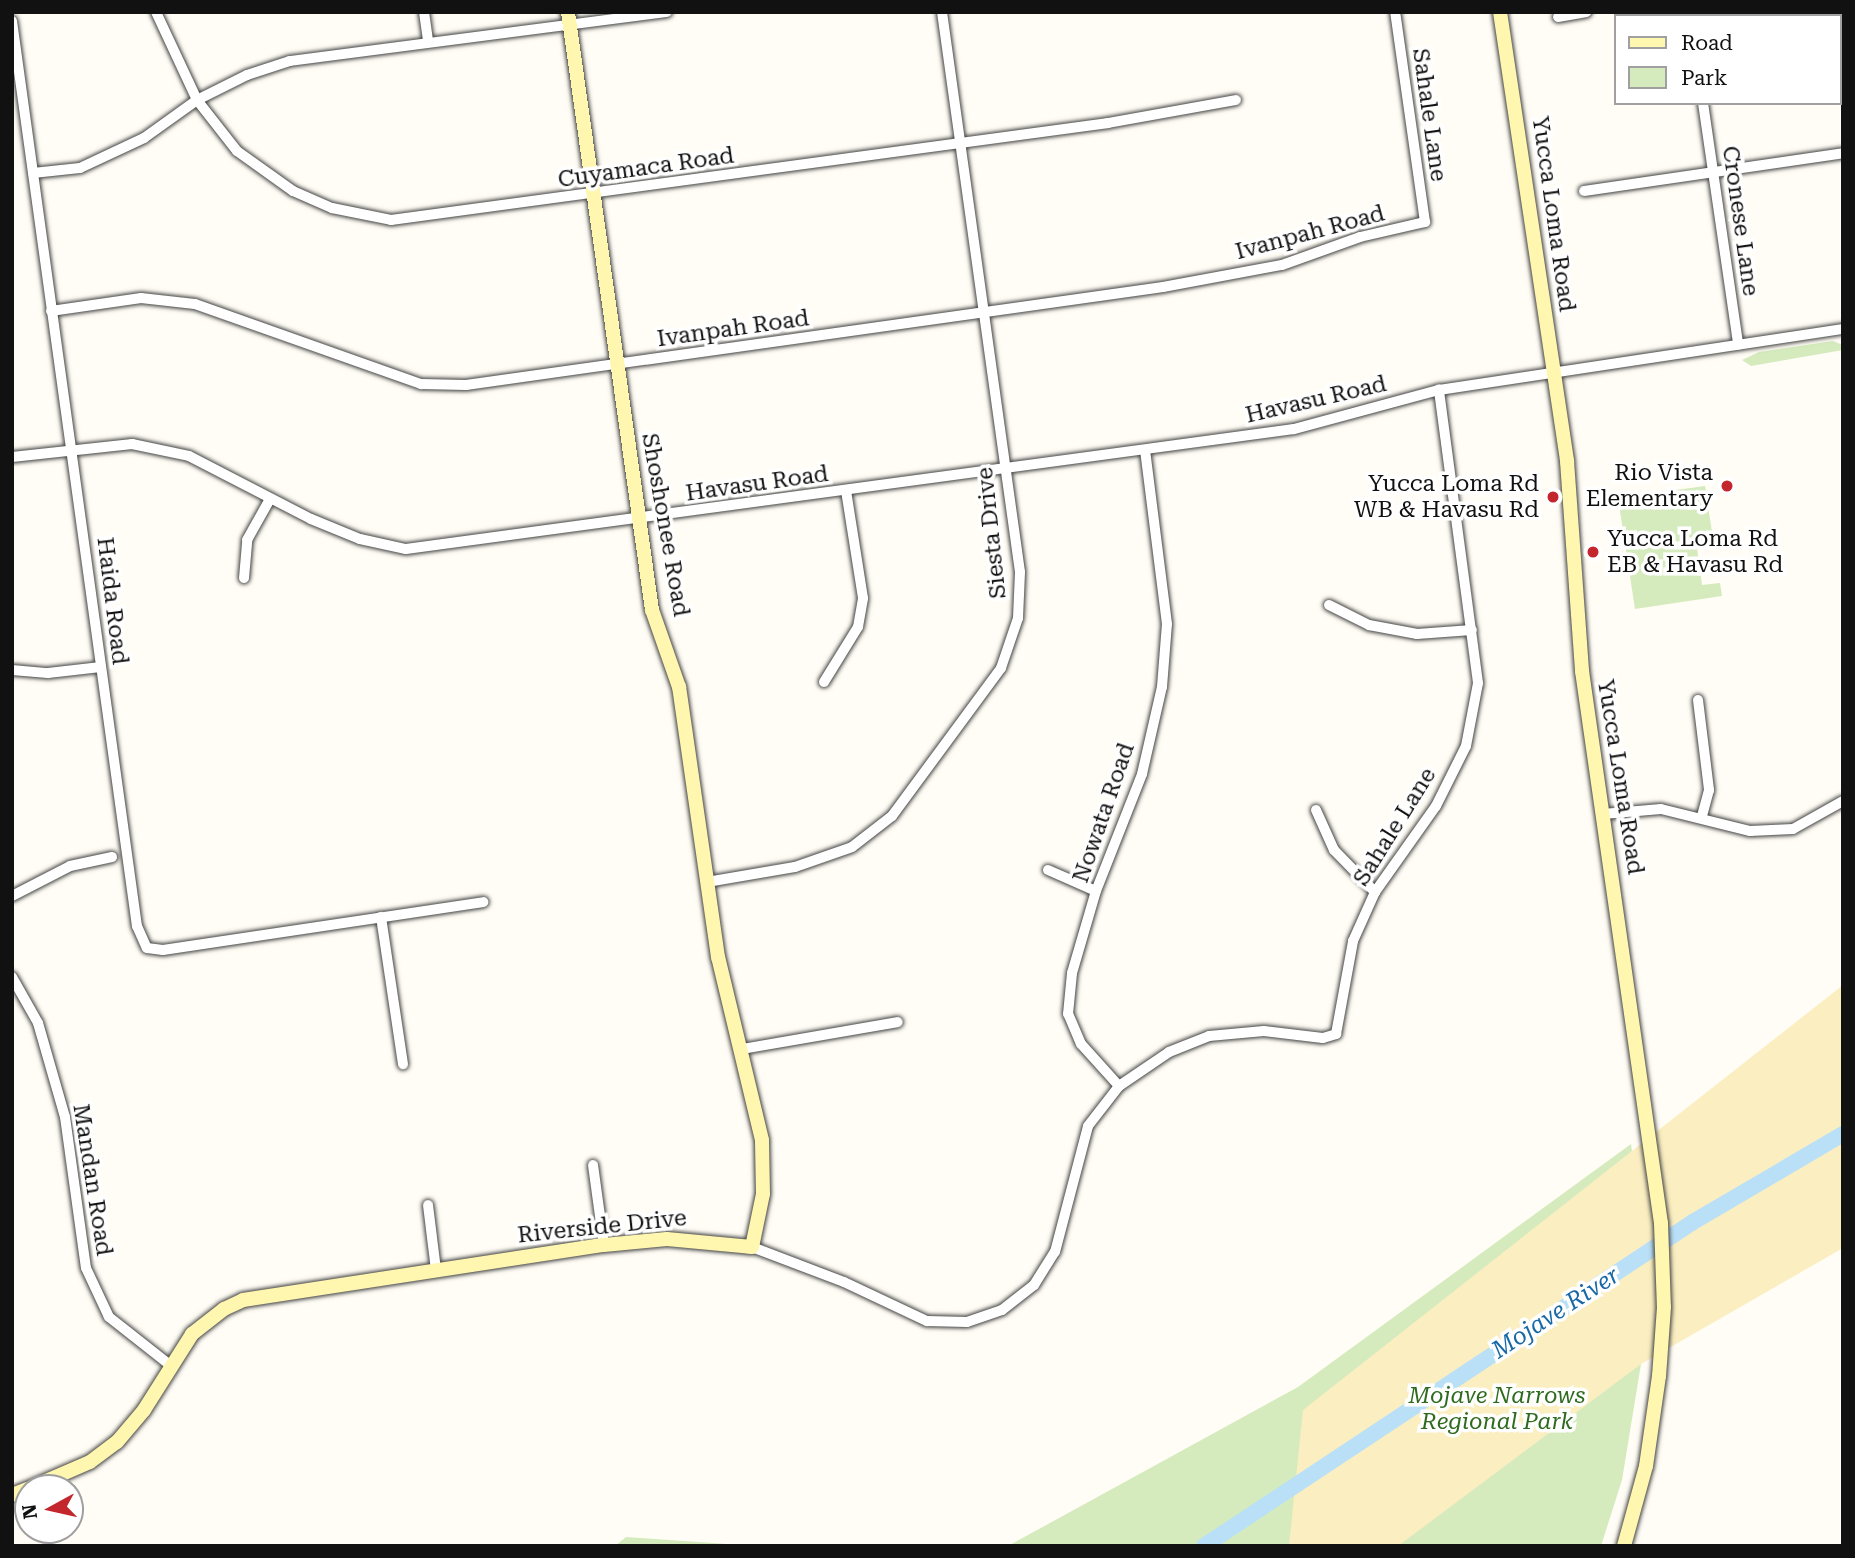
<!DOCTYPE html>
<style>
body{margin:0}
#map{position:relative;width:1855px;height:1558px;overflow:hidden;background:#fffdf5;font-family:"Roboto Serif",serif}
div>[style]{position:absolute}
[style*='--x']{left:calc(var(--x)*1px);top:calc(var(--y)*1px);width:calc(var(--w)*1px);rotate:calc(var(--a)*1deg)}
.green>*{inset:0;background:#d5ebbd}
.sand>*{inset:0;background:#fbeec1}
.river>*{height:16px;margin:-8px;padding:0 8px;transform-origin:8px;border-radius:8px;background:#b9e0f7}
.roads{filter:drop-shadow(0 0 2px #444) drop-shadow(0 0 2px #444)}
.street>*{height:10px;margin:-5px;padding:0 5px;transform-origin:5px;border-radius:5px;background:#fff}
.secondary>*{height:14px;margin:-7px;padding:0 7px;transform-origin:7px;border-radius:7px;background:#fff6b0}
.dots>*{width:19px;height:19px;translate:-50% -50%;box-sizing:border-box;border:4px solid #fff;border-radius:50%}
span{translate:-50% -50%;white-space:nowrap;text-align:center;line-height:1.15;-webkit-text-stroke:7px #fff;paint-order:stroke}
.street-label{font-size:23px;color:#111}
.poi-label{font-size:23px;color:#111}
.right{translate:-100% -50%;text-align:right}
.left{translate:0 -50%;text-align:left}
.park-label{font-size:23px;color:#2f6b1f;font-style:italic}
.water-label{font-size:24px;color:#1768a6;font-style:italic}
.frame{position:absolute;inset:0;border:14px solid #111;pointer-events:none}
.legend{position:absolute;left:1614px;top:14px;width:228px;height:91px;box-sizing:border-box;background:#fff;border:2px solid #a0a0a0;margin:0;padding:9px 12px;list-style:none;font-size:21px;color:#111}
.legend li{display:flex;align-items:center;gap:14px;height:35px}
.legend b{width:35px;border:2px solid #a0a0a0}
.north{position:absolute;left:14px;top:1474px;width:70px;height:70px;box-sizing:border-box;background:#fff;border:2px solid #a0a0a0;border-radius:50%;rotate:262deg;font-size:19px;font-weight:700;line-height:28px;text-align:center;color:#111}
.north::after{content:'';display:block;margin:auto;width:24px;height:32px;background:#c4262e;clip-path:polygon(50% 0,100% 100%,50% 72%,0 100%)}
</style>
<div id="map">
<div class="green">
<i style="clip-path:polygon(1833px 341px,1843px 345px,1843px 350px,1751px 366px,1742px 360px,1759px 352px)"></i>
<i style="clip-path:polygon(1705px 486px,1714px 545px,1697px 548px,1702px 585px,1720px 583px,1722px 596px,1635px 609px,1618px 498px)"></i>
<i style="clip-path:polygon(1631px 1144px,1638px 1198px,1641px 1364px,1622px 1480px,1601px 1546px,1008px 1546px,1298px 1387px)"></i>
<i style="clip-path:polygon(626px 1537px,756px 1546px,615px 1546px)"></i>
</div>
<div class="sand">
<i style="clip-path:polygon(1843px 985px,1843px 1248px,1641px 1364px,1398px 1546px,1289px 1546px,1303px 1410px)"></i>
</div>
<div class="river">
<i style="--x:1204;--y:1546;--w:587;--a:-33.53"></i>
<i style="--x:1693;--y:1222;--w:174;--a:-30.4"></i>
</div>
<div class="roads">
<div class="street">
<i style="--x:156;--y:12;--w:97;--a:65"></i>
<i style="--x:197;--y:100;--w:65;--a:51.9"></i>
<i style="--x:237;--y:151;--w:69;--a:35.5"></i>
<i style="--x:293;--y:191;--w:43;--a:23.6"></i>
<i style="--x:332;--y:208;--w:60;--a:11.5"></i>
<i style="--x:391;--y:220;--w:724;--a:-7.7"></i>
<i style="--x:1108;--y:123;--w:130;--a:-10.2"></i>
<i style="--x:424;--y:12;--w:30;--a:82"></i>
<i style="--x:1691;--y:12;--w:4;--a:90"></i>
<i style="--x:1558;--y:17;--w:29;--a:-10"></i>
<i style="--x:12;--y:21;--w:914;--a:82.14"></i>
<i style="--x:137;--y:926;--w:24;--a:66"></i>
<i style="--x:147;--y:948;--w:16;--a:7"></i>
<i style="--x:163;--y:950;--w:324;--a:-8.5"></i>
<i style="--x:1703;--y:103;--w:244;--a:81.7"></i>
<i style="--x:33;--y:173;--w:47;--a:-6.1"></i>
<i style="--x:80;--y:168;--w:71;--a:-25.1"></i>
<i style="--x:144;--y:138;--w:65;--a:-35.6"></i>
<i style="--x:197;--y:100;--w:56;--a:-26.6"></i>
<i style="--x:247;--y:75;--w:45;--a:-18"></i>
<i style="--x:290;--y:61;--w:380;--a:-7.4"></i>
<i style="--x:1584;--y:191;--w:262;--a:-8.3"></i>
<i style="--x:51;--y:311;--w:91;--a:-8.2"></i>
<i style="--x:141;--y:298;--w:54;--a:6.3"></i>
<i style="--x:195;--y:304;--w:240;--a:19.5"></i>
<i style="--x:421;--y:384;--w:45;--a:1.3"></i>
<i style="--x:466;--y:385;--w:704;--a:-8"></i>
<i style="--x:1163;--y:287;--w:121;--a:-10.5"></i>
<i style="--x:1282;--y:265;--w:83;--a:-19.7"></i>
<i style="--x:1360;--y:237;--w:67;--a:-13"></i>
<i style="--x:1425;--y:222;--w:212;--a:-98.1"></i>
<i style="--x:12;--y:457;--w:121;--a:-6.2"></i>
<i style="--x:132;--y:444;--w:58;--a:11.9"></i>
<i style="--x:189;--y:456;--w:137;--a:27.3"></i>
<i style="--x:311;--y:519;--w:53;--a:22.2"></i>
<i style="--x:360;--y:539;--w:47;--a:12.3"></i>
<i style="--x:406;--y:549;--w:896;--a:-7.7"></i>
<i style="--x:1294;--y:429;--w:150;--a:-15.1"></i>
<i style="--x:1439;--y:390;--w:409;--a:-8.6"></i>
<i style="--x:244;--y:578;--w:38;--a:-85"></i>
<i style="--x:247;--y:540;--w:47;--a:-60.7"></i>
<i style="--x:1329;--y:605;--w:45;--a:26.6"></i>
<i style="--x:1369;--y:625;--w:49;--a:10.6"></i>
<i style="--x:1417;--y:634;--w:55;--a:-4.2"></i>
<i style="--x:12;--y:670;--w:36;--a:5"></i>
<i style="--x:48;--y:673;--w:53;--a:-6.5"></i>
<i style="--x:824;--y:682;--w:65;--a:-58.3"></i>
<i style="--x:858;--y:627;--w:29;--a:-80"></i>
<i style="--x:863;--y:598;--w:108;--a:-99"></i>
<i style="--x:1698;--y:700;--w:91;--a:83"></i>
<i style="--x:1709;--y:790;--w:27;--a:105"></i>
<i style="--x:1316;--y:810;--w:44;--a:65.8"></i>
<i style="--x:1334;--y:850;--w:59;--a:45.7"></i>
<i style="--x:1603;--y:814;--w:58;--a:-4.9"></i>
<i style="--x:1661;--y:809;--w:92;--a:13.9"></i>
<i style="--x:1750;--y:831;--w:43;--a:-2.7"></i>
<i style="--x:1793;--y:829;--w:57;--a:-29.2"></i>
<i style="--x:1048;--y:870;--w:52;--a:23.6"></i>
<i style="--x:707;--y:882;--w:89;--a:-9.7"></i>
<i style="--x:795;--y:867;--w:60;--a:-19.3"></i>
<i style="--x:852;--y:847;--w:51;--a:-37.8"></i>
<i style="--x:892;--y:816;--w:184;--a:-53.6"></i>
<i style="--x:1001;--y:668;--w:53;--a:-71.2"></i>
<i style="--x:1018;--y:618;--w:46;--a:-87.5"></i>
<i style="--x:1020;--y:572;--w:565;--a:-97.93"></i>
<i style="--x:12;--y:896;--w:65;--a:-27.3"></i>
<i style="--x:70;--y:866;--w:43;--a:-12.1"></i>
<i style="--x:381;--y:917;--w:149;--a:81.5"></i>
<i style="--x:12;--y:977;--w:53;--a:60.5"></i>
<i style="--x:38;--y:1023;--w:98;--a:74"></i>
<i style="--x:65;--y:1117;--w:152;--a:82.1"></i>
<i style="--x:86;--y:1268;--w:54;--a:64.9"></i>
<i style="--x:109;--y:1317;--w:78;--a:38.2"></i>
<i style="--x:742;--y:1049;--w:158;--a:-9.8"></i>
<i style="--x:1119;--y:1086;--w:57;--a:-132.1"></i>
<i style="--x:1081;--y:1044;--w:33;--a:-113"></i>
<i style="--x:1068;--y:1014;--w:41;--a:-84.4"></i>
<i style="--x:1072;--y:973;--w:85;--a:-73.7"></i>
<i style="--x:1096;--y:891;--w:126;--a:-68.5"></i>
<i style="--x:1142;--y:774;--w:89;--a:-77.1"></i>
<i style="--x:1162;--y:687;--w:63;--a:-85.5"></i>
<i style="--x:1167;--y:624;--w:175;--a:-97.2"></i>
<i style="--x:593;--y:1165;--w:81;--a:82.2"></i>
<i style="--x:428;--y:1205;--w:65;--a:83"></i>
<i style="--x:752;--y:1247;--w:98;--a:20.8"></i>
<i style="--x:844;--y:1282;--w:92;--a:25.2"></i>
<i style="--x:927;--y:1321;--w:40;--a:1.4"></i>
<i style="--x:967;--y:1322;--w:37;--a:-19"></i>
<i style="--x:1002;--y:1310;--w:41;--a:-38"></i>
<i style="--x:1034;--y:1285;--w:39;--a:-58"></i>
<i style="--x:1055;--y:1252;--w:130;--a:-75.3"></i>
<i style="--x:1088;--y:1126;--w:51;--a:-52.2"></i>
<i style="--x:1119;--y:1086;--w:60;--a:-34.2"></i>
<i style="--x:1169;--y:1052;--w:43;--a:-21.8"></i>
<i style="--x:1209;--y:1036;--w:55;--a:-5.2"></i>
<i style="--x:1264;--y:1031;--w:59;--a:6.8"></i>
<i style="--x:1323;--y:1038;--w:14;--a:-17"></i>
<i style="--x:1336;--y:1034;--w:95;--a:-79.6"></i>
<i style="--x:1353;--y:941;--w:54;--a:-65.8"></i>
<i style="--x:1375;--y:892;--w:105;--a:-54.7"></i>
<i style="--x:1436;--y:806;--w:67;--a:-63.4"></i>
<i style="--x:1466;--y:746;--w:64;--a:-79.2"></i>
<i style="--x:1478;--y:683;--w:296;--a:-97.6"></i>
</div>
<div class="secondary">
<i style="--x:1500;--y:12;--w:454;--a:81.5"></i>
<i style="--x:1567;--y:461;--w:211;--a:85.9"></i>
<i style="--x:1582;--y:671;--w:558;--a:81.86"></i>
<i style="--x:1661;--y:1223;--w:84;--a:88"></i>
<i style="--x:1664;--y:1307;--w:69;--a:94.1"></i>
<i style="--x:1659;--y:1376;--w:91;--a:98.2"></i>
<i style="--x:1646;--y:1466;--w:83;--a:105.4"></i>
<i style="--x:30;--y:1488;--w:65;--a:-23.4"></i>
<i style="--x:90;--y:1462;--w:34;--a:-37"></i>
<i style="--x:117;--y:1442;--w:42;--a:-49.8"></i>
<i style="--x:144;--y:1410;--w:90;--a:-57.7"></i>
<i style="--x:192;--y:1334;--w:41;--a:-38"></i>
<i style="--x:224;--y:1309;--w:21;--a:-25"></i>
<i style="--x:243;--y:1300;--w:365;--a:-8.7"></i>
<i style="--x:604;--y:1245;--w:63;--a:-5.4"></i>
<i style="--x:667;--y:1239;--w:85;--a:5.4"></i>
<i style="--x:752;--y:1247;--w:54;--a:-78.3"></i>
<i style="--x:763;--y:1194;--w:54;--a:-91.1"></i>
<i style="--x:762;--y:1140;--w:188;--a:-103.5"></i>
<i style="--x:718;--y:957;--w:273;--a:-98.2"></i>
<i style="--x:679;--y:687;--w:82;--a:-109.3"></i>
<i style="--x:652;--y:610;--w:604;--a:-98"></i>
<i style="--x:12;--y:1495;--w:17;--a:-21"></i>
</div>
</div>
<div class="dots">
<i style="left:1727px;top:486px;background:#c4262e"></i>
<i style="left:1553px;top:497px;background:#c4262e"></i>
<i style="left:1593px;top:552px;background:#c4262e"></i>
</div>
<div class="street-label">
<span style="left:1429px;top:115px;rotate:82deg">Sahale Lane</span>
<span style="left:646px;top:168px;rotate:-8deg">Cuyamaca Road</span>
<span style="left:1553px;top:214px;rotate:82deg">Yucca Loma Road</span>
<span style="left:1740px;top:221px;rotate:82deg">Cronese Lane</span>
<span style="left:1310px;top:233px;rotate:-15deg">Ivanpah Road</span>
<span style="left:733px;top:329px;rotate:-8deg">Ivanpah Road</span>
<span style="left:1316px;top:400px;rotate:-13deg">Havasu Road</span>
<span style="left:757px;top:484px;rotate:-8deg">Havasu Road</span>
<span style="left:665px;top:525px;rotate:80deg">Shoshonee Road</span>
<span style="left:992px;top:533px;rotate:-96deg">Siesta Drive</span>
<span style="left:112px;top:601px;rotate:83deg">Haida Road</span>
<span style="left:1620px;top:777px;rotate:81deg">Yucca Loma Road</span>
<span style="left:1104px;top:813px;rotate:-71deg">Nowata Road</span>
<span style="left:1395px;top:827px;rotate:-58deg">Sahale Lane</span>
<span style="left:92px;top:1180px;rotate:81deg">Mandan Road</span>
<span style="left:602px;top:1227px;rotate:-6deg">Riverside Drive</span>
</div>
<div class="poi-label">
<span class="right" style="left:1713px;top:486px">Rio Vista<br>Elementary</span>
<span class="right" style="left:1539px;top:497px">Yucca Loma Rd<br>WB &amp; Havasu Rd</span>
<span class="left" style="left:1607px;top:552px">Yucca Loma Rd<br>EB &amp; Havasu Rd</span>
</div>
<div class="park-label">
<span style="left:1497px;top:1409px">Mojave Narrows<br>Regional Park</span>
</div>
<div class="water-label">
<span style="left:1556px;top:1313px;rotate:-33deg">Mojave River</span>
</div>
<div class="frame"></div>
<ul class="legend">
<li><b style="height:9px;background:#fff6b0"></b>Road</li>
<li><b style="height:19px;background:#d5ebbd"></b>Park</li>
</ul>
<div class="north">N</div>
</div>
